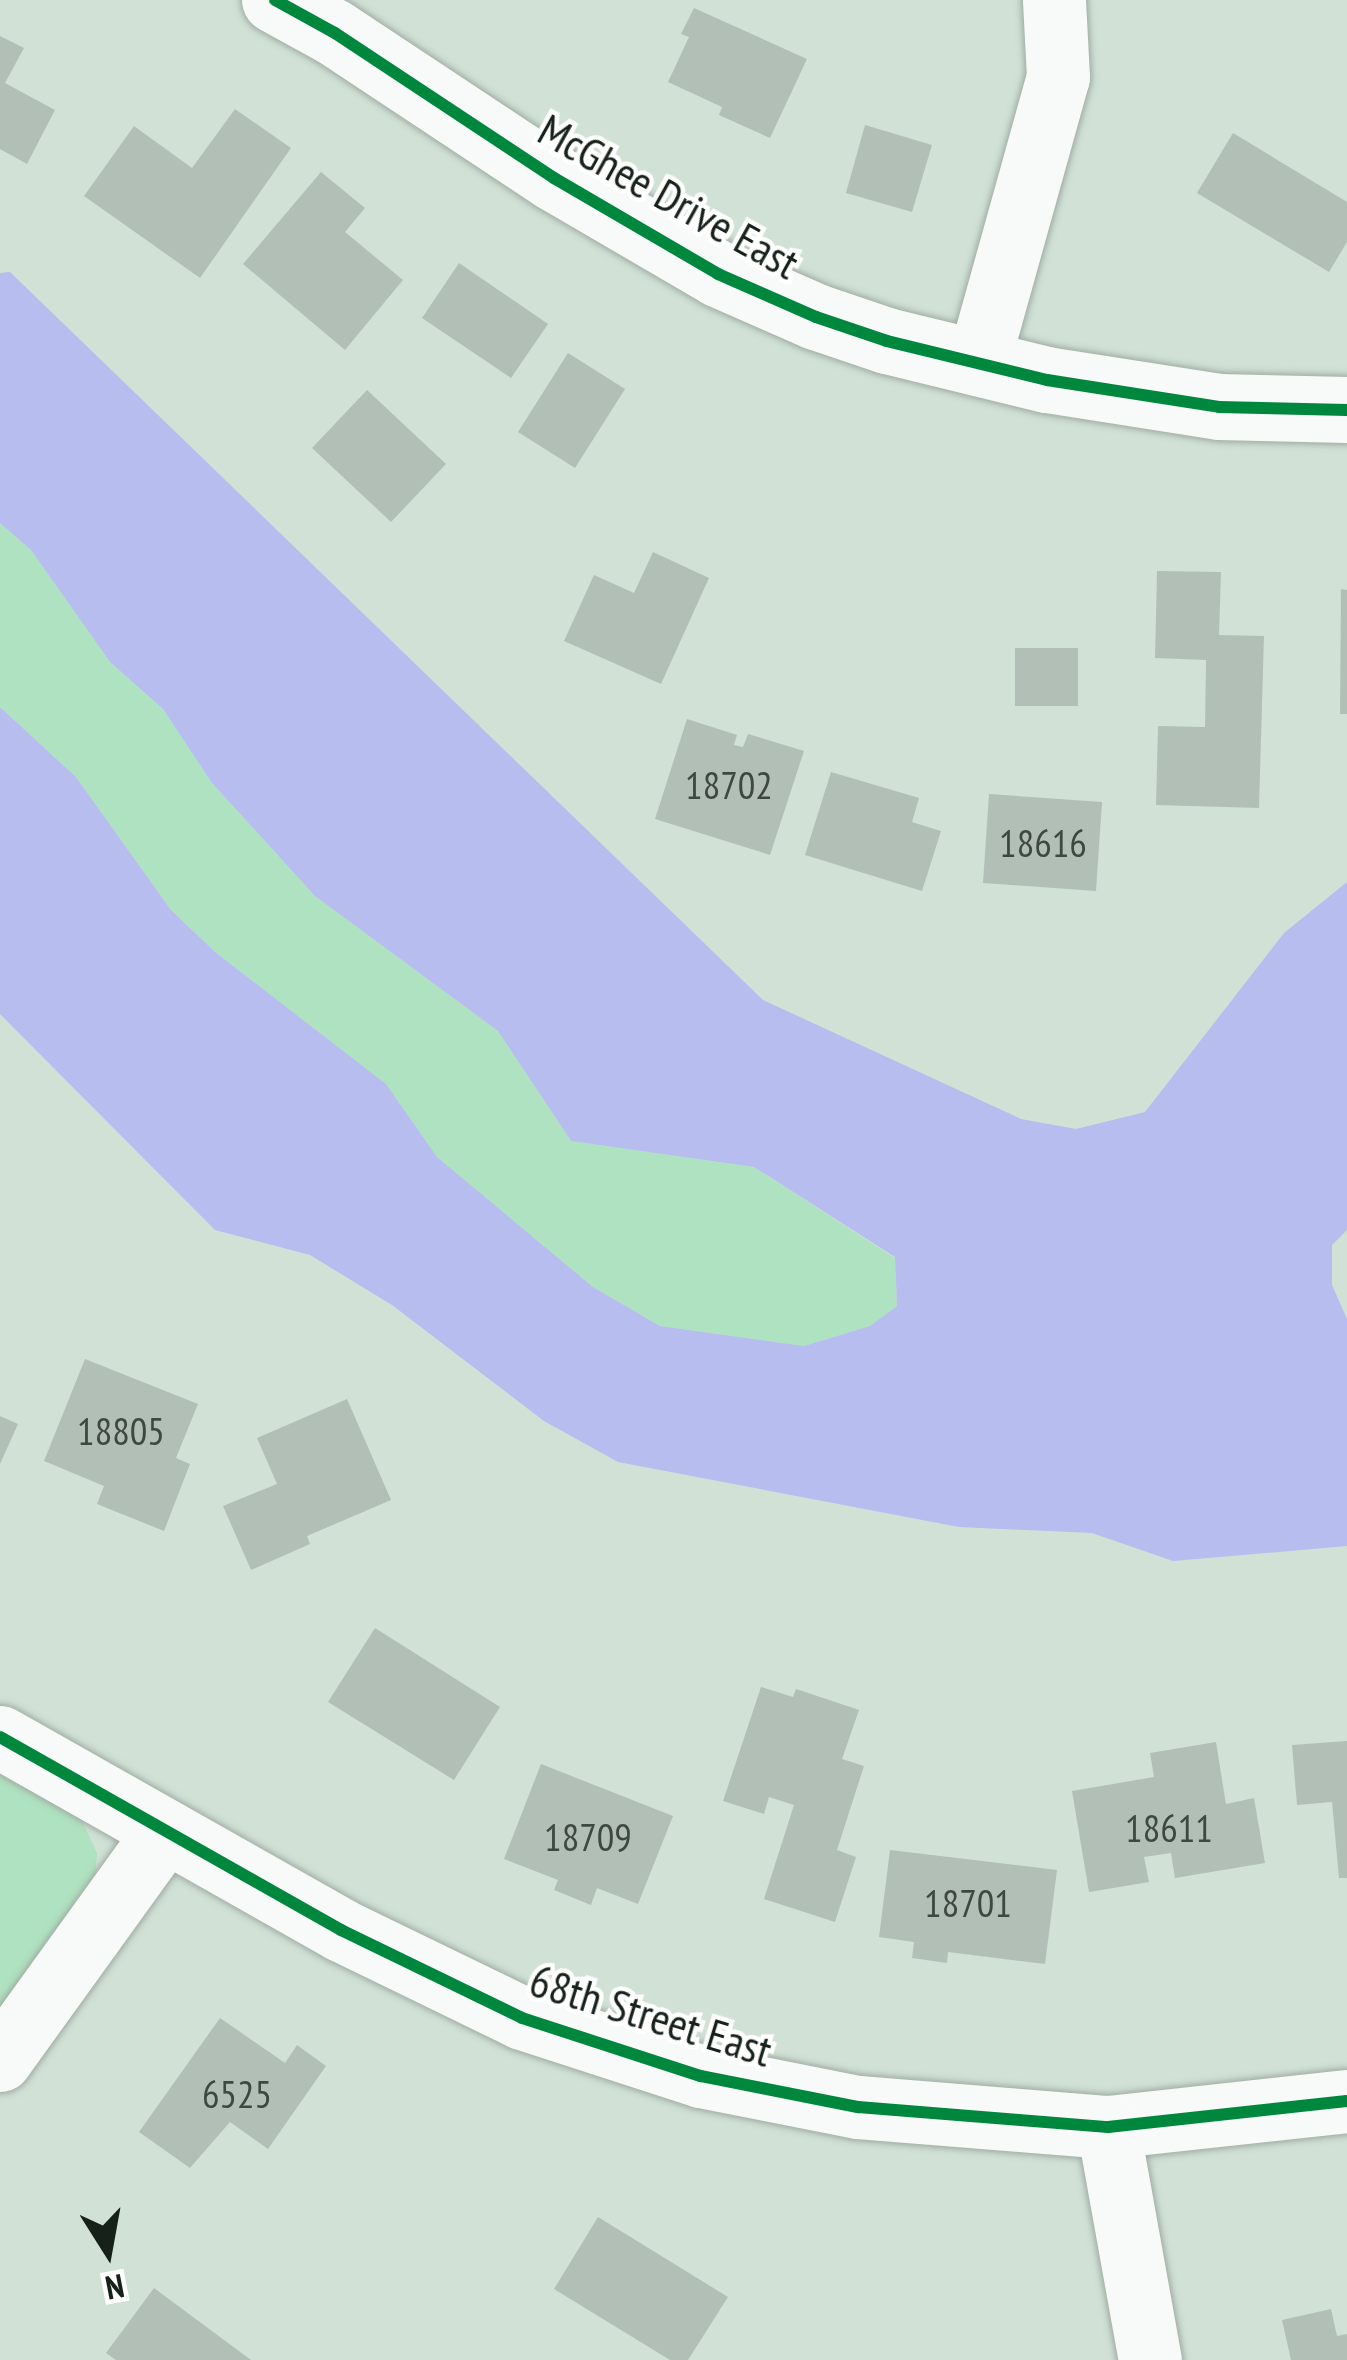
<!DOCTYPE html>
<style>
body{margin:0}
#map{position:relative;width:1347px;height:2360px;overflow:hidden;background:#d1e1d6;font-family:"PT Sans Narrow",sans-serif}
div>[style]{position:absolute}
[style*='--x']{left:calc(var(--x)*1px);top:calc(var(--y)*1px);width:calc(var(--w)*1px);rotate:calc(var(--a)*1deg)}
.green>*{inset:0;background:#afe2c0}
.water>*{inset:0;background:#b7bdee}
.building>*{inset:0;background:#b2bfb6}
.roads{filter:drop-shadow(0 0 3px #a0aca3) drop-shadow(0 0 3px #a0aca3)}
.minor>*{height:63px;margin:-31.5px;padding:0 31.5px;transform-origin:31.5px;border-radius:31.5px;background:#f8faf9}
.tertiary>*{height:66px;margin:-33px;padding:0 33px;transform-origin:33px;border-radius:33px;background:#f8faf9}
.cycleway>*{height:12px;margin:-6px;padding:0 6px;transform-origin:6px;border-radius:6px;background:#00873e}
span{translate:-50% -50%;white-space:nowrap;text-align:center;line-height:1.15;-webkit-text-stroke:9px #fff;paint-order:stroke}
.number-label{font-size:39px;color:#3d4841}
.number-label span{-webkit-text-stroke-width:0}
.street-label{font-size:45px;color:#16211a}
.north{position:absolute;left:48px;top:2192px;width:120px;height:120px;-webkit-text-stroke:9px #fff;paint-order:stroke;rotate:169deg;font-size:33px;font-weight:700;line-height:48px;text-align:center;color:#16211a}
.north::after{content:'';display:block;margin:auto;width:42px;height:54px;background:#16211a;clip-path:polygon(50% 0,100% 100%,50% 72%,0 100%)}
</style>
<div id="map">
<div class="green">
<i style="clip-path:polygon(0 523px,31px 550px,110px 662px,163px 709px,212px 783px,315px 896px,498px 1031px,571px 1141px,754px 1167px,895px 1258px,897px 1306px,870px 1326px,804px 1346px,660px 1326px,593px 1287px,437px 1157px,386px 1084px,215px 952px,171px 910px,76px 777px,0 707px)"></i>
<i style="clip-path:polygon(0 1763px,76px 1808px,97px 1853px,95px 1879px,0 2011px)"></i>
</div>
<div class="water">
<i style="clip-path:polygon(10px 272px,763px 1000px,1021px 1119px,1076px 1129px,1145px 1112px,1284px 933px,1347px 882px,1347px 1230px,1332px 1245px,1332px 1285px,1347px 1319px,1347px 1546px,1173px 1561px,1092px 1533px,959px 1527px,618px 1462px,544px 1421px,392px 1305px,310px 1255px,215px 1230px,0 1014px,0 707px,76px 777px,171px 910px,215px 952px,386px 1084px,437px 1157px,593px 1287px,660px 1326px,804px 1346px,870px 1326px,897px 1306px,895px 1257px,754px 1167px,571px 1141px,498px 1031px,315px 896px,212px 783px,163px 709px,110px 662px,31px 550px,0 523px,0 273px)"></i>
</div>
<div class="building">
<i style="clip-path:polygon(694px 8px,807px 59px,770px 138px,719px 115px,722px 107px,668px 82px,689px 37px,681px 34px)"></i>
<i style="clip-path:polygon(0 36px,24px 48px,5px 83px,55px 110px,27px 164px,0 149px)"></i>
<i style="clip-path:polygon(235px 109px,291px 148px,200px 278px,84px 196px,134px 126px,192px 168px)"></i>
<i style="clip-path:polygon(865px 125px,932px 145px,912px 212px,846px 193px)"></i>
<i style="clip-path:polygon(1233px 133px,1347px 202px,1347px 242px,1329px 272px,1197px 193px)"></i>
<i style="clip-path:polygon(321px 172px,365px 208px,345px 232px,403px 280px,345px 350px,243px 264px)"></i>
<i style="clip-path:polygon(459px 263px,548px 324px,511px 378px,422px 318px)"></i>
<i style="clip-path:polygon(568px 353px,625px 389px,575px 468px,518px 432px)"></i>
<i style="clip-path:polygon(367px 390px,446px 464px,391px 522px,312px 448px)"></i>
<i style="clip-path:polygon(653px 552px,709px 578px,661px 684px,564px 641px,594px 575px,634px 593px)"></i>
<i style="clip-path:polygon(1157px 571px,1221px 572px,1219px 635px,1264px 636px,1259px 808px,1156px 805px,1158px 726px,1205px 727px,1206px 660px,1155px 658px)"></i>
<i style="clip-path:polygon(1341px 589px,1347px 590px,1347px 714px,1340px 714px)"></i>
<i style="clip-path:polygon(1015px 648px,1078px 648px,1078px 706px,1015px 706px)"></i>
<i style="clip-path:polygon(687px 719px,737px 735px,734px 745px,743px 747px,748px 734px,804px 751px,770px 855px,655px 819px)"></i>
<i style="clip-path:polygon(831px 772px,919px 798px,912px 822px,941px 831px,922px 891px,805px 855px)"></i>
<i style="clip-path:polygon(989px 794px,1102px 802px,1096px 891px,983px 883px)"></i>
<i style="clip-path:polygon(85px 1359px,198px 1404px,176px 1458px,190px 1464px,164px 1531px,97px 1504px,104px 1486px,44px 1461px)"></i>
<i style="clip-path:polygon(347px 1399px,391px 1500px,307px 1536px,310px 1544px,251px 1570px,223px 1506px,277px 1484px,257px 1438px)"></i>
<i style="clip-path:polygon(0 1416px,18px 1424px,0 1464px)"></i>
<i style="clip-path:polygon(375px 1628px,500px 1707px,454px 1780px,328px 1702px)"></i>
<i style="clip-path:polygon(761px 1687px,793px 1697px,796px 1689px,859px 1710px,842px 1759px,864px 1766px,837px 1850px,856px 1857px,835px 1922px,764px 1899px,794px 1805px,769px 1797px,764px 1814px,723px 1801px)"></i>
<i style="clip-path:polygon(1347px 1741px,1347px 1878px,1339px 1878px,1332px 1802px,1297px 1805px,1292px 1745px)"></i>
<i style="clip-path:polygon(1216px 1742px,1226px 1804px,1254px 1798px,1265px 1863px,1175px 1878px,1171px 1853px,1144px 1857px,1149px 1882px,1089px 1892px,1072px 1791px,1154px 1777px,1150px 1753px)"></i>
<i style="clip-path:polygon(541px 1764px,673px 1816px,638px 1904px,597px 1888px,591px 1905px,554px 1890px,558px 1880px,504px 1859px)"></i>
<i style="clip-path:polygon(890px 1850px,1057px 1870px,1045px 1964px,948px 1952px,947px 1963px,912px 1958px,914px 1942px,879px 1937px)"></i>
<i style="clip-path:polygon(220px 2018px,285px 2063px,297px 2045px,326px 2066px,268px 2149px,230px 2122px,190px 2168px,139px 2132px)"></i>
<i style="clip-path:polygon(598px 2217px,728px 2297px,688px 2360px,670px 2360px,554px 2289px)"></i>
<i style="clip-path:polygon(154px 2288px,251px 2360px,116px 2360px,106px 2353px)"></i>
<i style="clip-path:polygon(1331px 2309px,1337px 2336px,1347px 2334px,1347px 2360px,1291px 2360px,1282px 2320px)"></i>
</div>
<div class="roads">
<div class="minor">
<i style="--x:978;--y:363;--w:297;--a:-74.4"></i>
<i style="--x:1058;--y:77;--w:77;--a:-93"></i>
<i style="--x:0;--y:1737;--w:392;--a:29.5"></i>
<i style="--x:341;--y:1930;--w:201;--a:25.9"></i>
<i style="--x:522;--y:2018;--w:188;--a:18"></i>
<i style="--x:701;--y:2076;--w:160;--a:11.2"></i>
<i style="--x:858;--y:2107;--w:251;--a:4.6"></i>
<i style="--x:1108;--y:2127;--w:240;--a:-6.2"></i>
<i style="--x:0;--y:2060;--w:280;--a:-54.2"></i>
<i style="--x:1108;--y:2127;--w:237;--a:79.8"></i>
</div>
<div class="tertiary">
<i style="--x:275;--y:0;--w:68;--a:28.8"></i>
<i style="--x:335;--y:33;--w:263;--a:33.5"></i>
<i style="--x:554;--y:178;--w:190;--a:30.3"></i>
<i style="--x:718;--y:274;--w:107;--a:23.7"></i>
<i style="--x:816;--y:317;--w:75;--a:18.7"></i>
<i style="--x:887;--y:341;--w:165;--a:13.7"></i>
<i style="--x:1047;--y:380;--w:174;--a:8.9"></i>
<i style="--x:1219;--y:407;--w:128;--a:1.3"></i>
</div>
</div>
<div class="cycleway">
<i style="--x:275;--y:0;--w:68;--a:28.8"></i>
<i style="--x:335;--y:33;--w:263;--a:33.5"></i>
<i style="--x:554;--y:178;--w:190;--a:30.3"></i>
<i style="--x:718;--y:274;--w:107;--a:23.7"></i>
<i style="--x:816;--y:317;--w:75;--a:18.7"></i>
<i style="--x:887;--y:341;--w:165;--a:13.7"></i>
<i style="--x:1047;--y:380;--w:174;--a:8.9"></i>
<i style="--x:1219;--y:407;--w:128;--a:1.3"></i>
<i style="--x:0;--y:1737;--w:392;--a:29.5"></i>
<i style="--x:341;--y:1930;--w:201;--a:25.9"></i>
<i style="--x:522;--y:2018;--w:188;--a:18"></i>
<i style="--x:701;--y:2076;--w:160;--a:11.2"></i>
<i style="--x:858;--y:2107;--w:251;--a:4.6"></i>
<i style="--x:1108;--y:2127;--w:240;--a:-6.2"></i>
</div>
<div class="number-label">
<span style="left:729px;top:785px">18702</span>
<span style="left:1043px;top:843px">18616</span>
<span style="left:121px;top:1431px">18805</span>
<span style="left:1169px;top:1828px">18611</span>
<span style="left:588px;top:1837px">18709</span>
<span style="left:968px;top:1903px">18701</span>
<span style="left:237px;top:2094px">6525</span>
</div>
<div class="street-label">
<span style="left:669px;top:196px;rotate:29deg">McGhee Drive East</span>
<span style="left:651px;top:2015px;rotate:17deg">68th Street East</span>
</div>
<div class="north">N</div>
</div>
